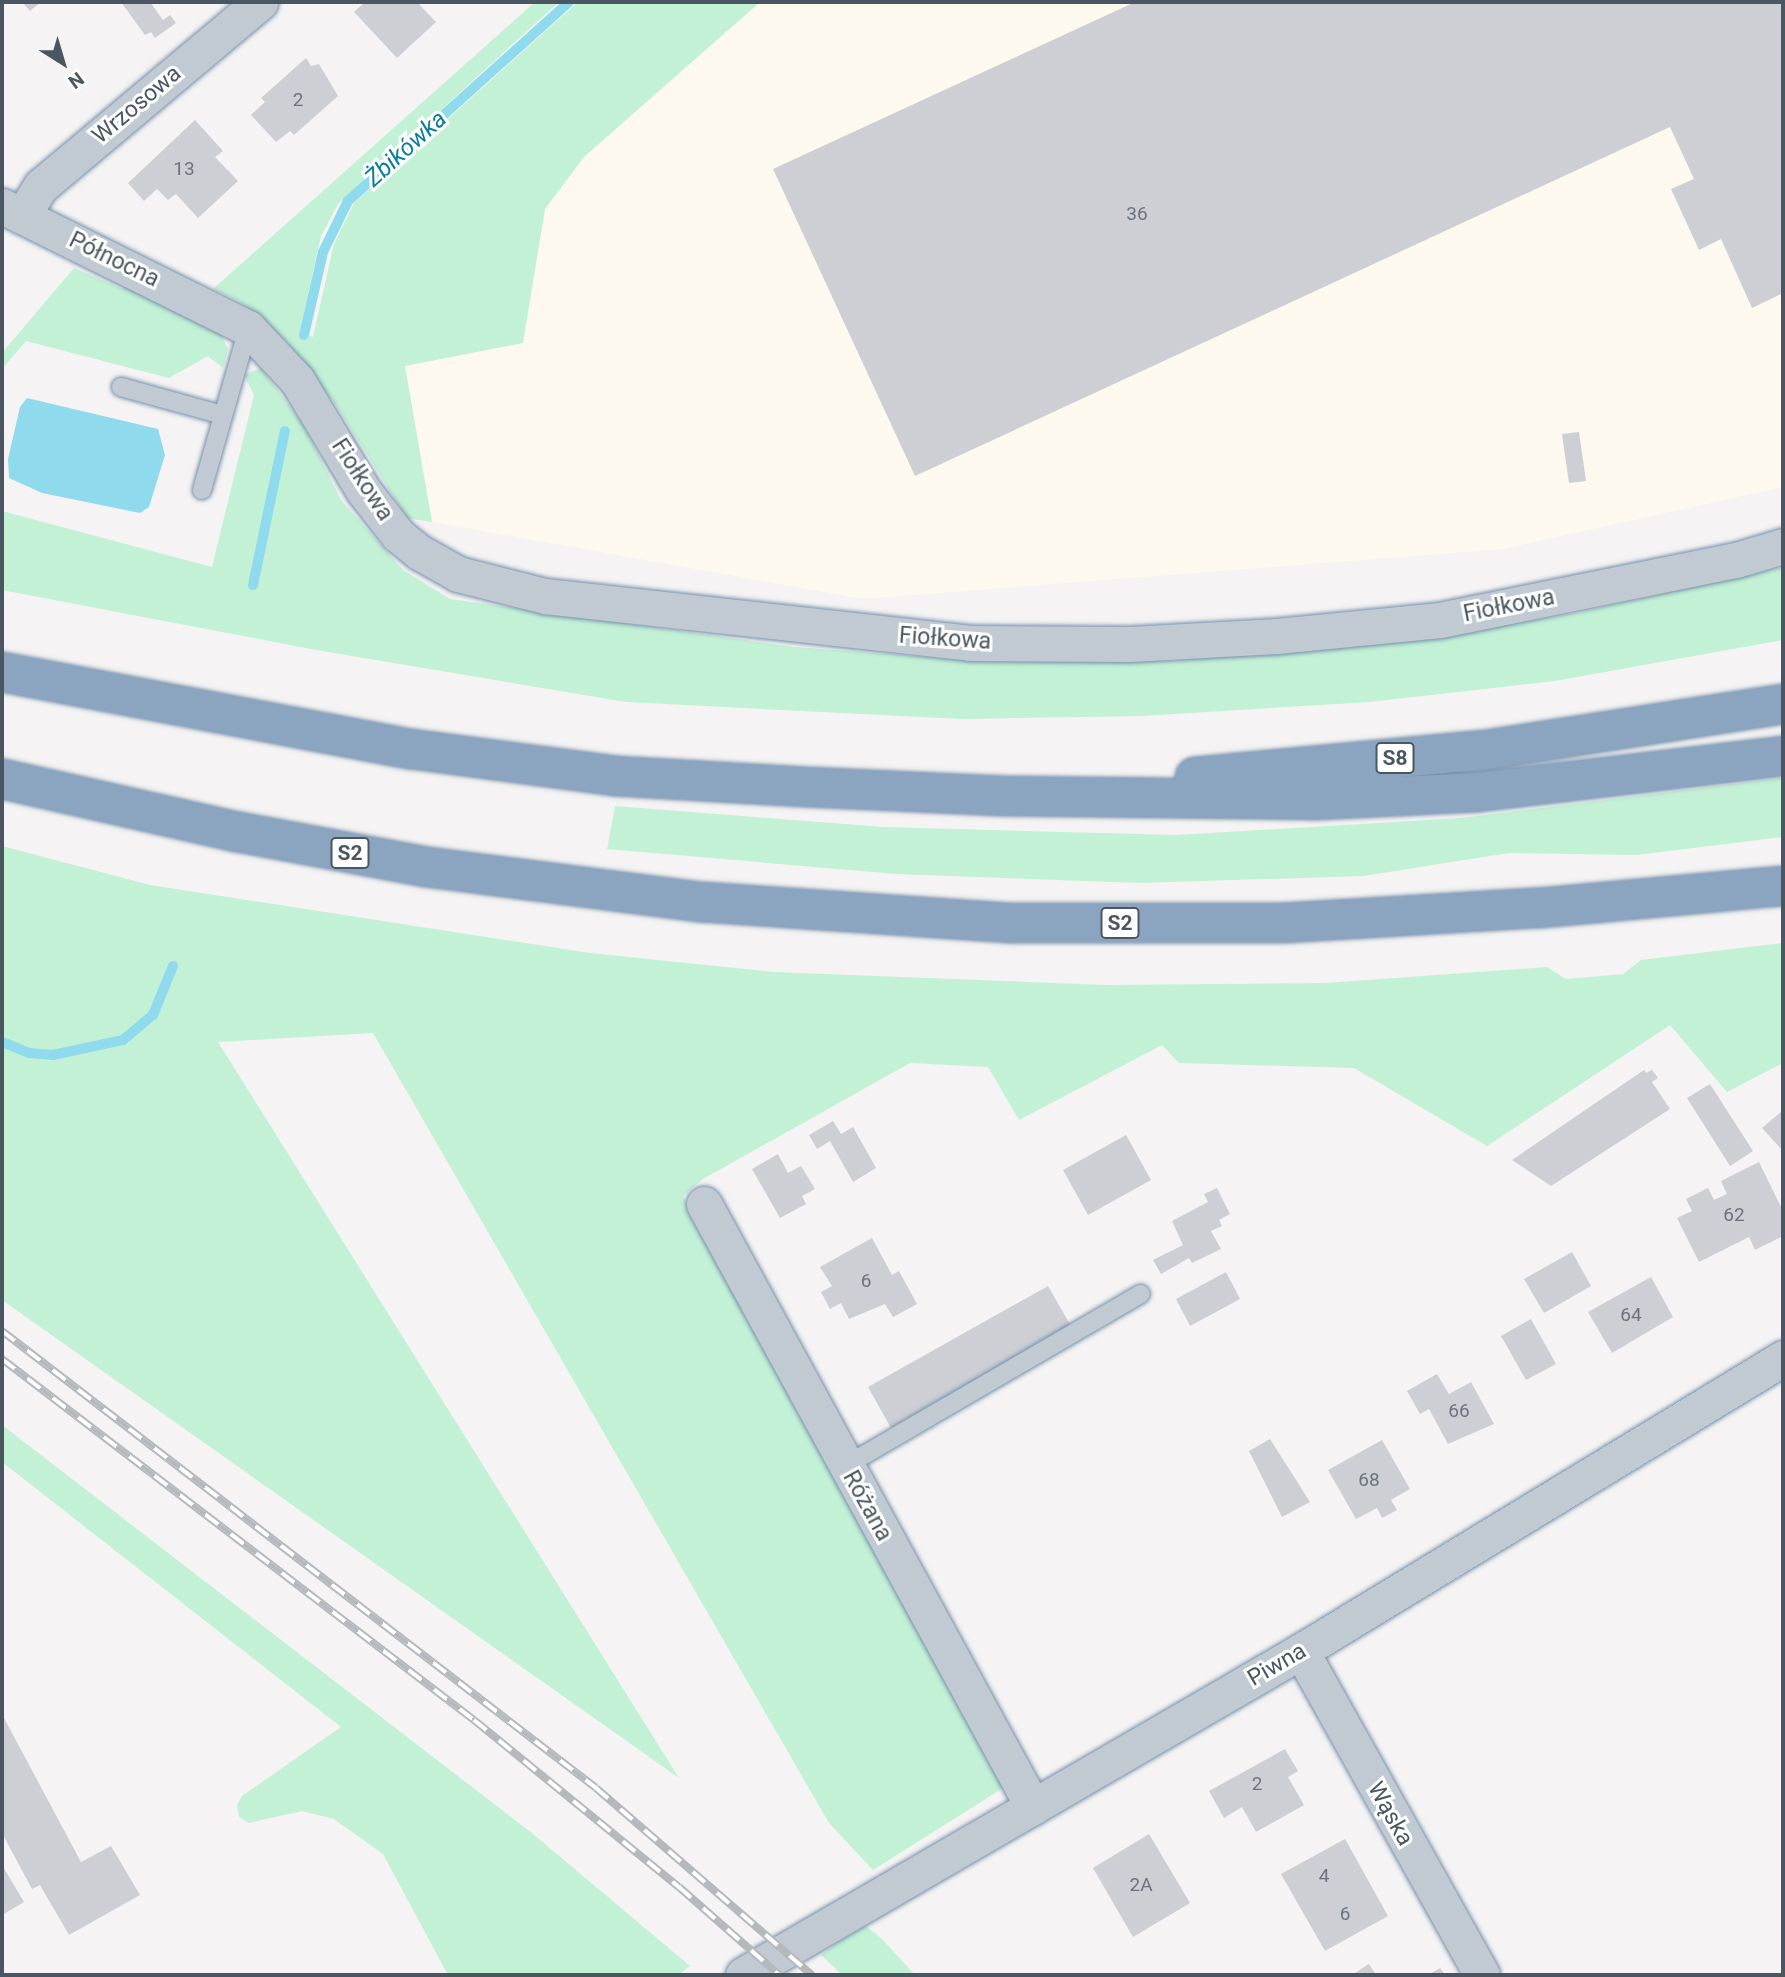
<!DOCTYPE html>
<meta charset="utf-8">
<style>
body{margin:0}
#map{position:relative;width:1785px;height:1977px;overflow:hidden;background:#f5f3f3;font-family:Roboto,sans-serif}
div>[style]{position:absolute}
[style*='--x']{left:calc(var(--x)*1px);top:calc(var(--y)*1px);width:calc(var(--w)*1px);rotate:calc(var(--a)*1deg)}
.commercial>*{inset:0;background:#fdf9ef}
.green>*{inset:0;background:#c3f1d5}
.water>*{inset:0;background:#90daee}
.stream>*{height:10px;margin:-5px;padding:0 5px;transform-origin:5px;border-radius:5px;background:#90daee}
.building>*{inset:0;background:#cdcfd5}
.roads{filter:drop-shadow(0 0 2px #7690ad) drop-shadow(0 0 2px #7690ad)}
.lane>*{height:18px;margin:-9px;padding:0 9px;transform-origin:9px;border-radius:9px;background:#c1cad2}
.street>*{height:35px;margin:-17.5px;padding:0 17.5px;transform-origin:17.5px;border-radius:17.5px;background:#c1cad2}
.highway>*{height:38px;margin:-19px;padding:0 19px;transform-origin:19px;border-radius:19px;background:#8ba5c1}
.rail>*{height:8px;margin-top:-4px;transform-origin:0;background:repeating-linear-gradient(90deg,#fff 0 16px,#b5b8bd 0 32px);box-sizing:border-box;border-block:2px solid #b5b8bd}
span{translate:-50% -50%;white-space:nowrap;text-align:center;line-height:1.15;-webkit-text-stroke:6px #fff;paint-order:stroke}
.number-label{font-size:19px;color:#6b747e}
.number-label span{-webkit-text-stroke-width:0}
.shield-label span{padding:2px 5px;background:#fff;border:2px solid;border-radius:5px;-webkit-text-stroke-width:0}
.shield-label{font-size:21px;color:#4a5661;font-weight:700}
.street-label{font-size:23px;color:#4a5661}
.water-label{font-size:24px;color:#0c7c9b;font-style:italic}
.frame{position:absolute;inset:0;border:4px solid #4a5661;pointer-events:none}
.north{position:absolute;left:28px;top:28px;width:70px;height:70px;-webkit-text-stroke:5px #fff;paint-order:stroke;rotate:143deg;font-size:19px;font-weight:700;line-height:28px;text-align:center;color:#4a5661}
.north::after{content:'';display:block;margin:auto;width:24px;height:32px;background:#4a5661;clip-path:polygon(50% 0,100% 100%,50% 72%,0 100%)}
</style>
<div id="map">
<div class="commercial">
<i style="clip-path:polygon(760px 2px,1783px 2px,1783px 487px,1503px 549px,863px 599px,432px 522px,405px 366px,523px 342px,545px 209px,584px 157px)"></i>
</div>
<div class="green">
<i style="clip-path:polygon(535px 2px,559px 2px,338px 204px,321px 236px,300px 331px,313px 337px,334px 244px,354px 203px,578px 2px,760px 2px,584px 157px,545px 209px,523px 343px,405px 366px,432px 522px,407px 518px,338px 408px,286px 341px,239px 301px,213px 289px)"></i>
<i style="clip-path:polygon(74px 268px,123px 289px,126px 284px,220px 332px,228px 349px,223px 368px,208px 356px,169px 378px,26px 341px,2px 369px,2px 353px)"></i>
<i style="clip-path:polygon(261px 368px,303px 424px,341px 500px,403px 570px,450px 599px,795px 647px,964px 660px,1174px 661px,1453px 634px,1576px 613px,1783px 567px,1783px 640px,1555px 681px,1369px 702px,1142px 716px,961px 719px,626px 702px,322px 651px,2px 590px,2px 511px,212px 567px,254px 395px,244px 375px)"></i>
<i style="clip-path:polygon(1783px 778px,1783px 837px,1637px 855px,1509px 853px,1363px 876px,1141px 883px,896px 874px,607px 849px,615px 806px,883px 827px,1176px 835px,1461px 818px)"></i>
<i style="clip-path:polygon(2px 846px,150px 885px,590px 953px,773px 972px,1106px 985px,1325px 983px,1547px 967px,1566px 979px,1623px 974px,1641px 960px,1783px 943px,1783px 1063px,1727px 1092px,1670px 1025px,1487px 1146px,1354px 1068px,1179px 1063px,1162px 1045px,1019px 1120px,988px 1067px,910px 1063px,703px 1179px,683px 1196px,1003px 1788px,873px 1870px,829px 1823px,373px 1033px,218px 1042px,679px 1778px,2px 1300px)"></i>
<i style="clip-path:polygon(2px 1425px,533px 1834px,690px 1966px,678px 1975px,448px 1975px,383px 1854px,334px 1819px,302px 1811px,249px 1823px,239px 1817px,237px 1805px,242px 1796px,341px 1727px,2px 1462px)"></i>
<i style="clip-path:polygon(863px 1924px,882px 1939px,915px 1975px,842px 1975px,821px 1955px)"></i>
</div>
<div class="water">
<i style="clip-path:polygon(27px 398px,158px 429px,165px 455px,149px 507px,140px 513px,42px 493px,9px 478px,8px 459px,20px 407px)"></i>
</div>
<div class="stream">
<i style="--x:304;--y:335;--w:85;--a:-77.1"></i>
<i style="--x:323;--y:252;--w:57;--a:-63.9"></i>
<i style="--x:348;--y:201;--w:297;--a:-42"></i>
<i style="--x:253;--y:585;--w:157;--a:-78.3"></i>
<i style="--x:2;--y:1042;--w:29;--a:22"></i>
<i style="--x:29;--y:1053;--w:24;--a:5"></i>
<i style="--x:53;--y:1055;--w:72;--a:-12.1"></i>
<i style="--x:123;--y:1040;--w:39;--a:-40"></i>
<i style="--x:153;--y:1015;--w:53;--a:-67.8"></i>
</div>
<div class="building">
<i style="clip-path:polygon(22px 2px,41px 2px,30px 11px)"></i>
<i style="clip-path:polygon(121px 2px,150px 2px,163px 20px,170px 15px,176px 23px,155px 38px,151px 32px,145px 35px)"></i>
<i style="clip-path:polygon(365px 2px,417px 2px,436px 22px,397px 58px,354px 12px)"></i>
<i style="clip-path:polygon(1135px 2px,1783px 2px,1783px 293px,1752px 308px,1721px 239px,1699px 250px,1671px 189px,1694px 179px,1670px 127px,915px 476px,773px 169px)"></i>
<i style="clip-path:polygon(306px 58px,311px 66px,319px 64px,338px 96px,294px 135px,290px 131px,276px 142px,251px 115px,265px 102px,261px 98px)"></i>
<i style="clip-path:polygon(195px 120px,223px 151px,215px 157px,238px 181px,198px 218px,176px 194px,168px 200px,157px 189px,144px 201px,128px 183px)"></i>
<i style="clip-path:polygon(1579px 432px,1586px 481px,1569px 483px,1562px 434px)"></i>
<i style="clip-path:polygon(1644px 1070px,1646px 1073px,1652px 1070px,1658px 1078px,1652px 1082px,1670px 1109px,1551px 1186px,1512px 1160px)"></i>
<i style="clip-path:polygon(1710px 1084px,1753px 1151px,1730px 1166px,1687px 1098px)"></i>
<i style="clip-path:polygon(1782px 1111px,1783px 1113px,1783px 1151px,1762px 1128px)"></i>
<i style="clip-path:polygon(833px 1121px,841px 1134px,853px 1127px,876px 1168px,853px 1182px,830px 1141px,817px 1149px,809px 1135px)"></i>
<i style="clip-path:polygon(1126px 1135px,1151px 1180px,1088px 1215px,1063px 1170px)"></i>
<i style="clip-path:polygon(778px 1154px,788px 1173px,801px 1166px,815px 1189px,802px 1196px,806px 1204px,780px 1218px,752px 1169px)"></i>
<i style="clip-path:polygon(1759px 1162px,1783px 1211px,1783px 1236px,1755px 1250px,1749px 1237px,1699px 1262px,1677px 1218px,1692px 1211px,1686px 1199px,1708px 1188px,1714px 1200px,1727px 1194px,1721px 1181px)"></i>
<i style="clip-path:polygon(1217px 1188px,1230px 1214px,1219px 1220px,1222px 1226px,1211px 1231px,1221px 1249px,1192px 1263px,1189px 1258px,1161px 1274px,1153px 1260px,1183px 1245px,1172px 1221px,1208px 1202px,1204px 1194px)"></i>
<i style="clip-path:polygon(872px 1238px,892px 1275px,899px 1271px,917px 1304px,893px 1317px,885px 1304px,849px 1319px,841px 1303px,830px 1309px,821px 1292px,832px 1286px,820px 1267px)"></i>
<i style="clip-path:polygon(1572px 1252px,1591px 1286px,1544px 1313px,1524px 1279px)"></i>
<i style="clip-path:polygon(1226px 1272px,1240px 1299px,1190px 1326px,1176px 1299px)"></i>
<i style="clip-path:polygon(1651px 1277px,1673px 1317px,1612px 1353px,1588px 1312px)"></i>
<i style="clip-path:polygon(1048px 1286px,1071px 1326px,891px 1428px,868px 1387px)"></i>
<i style="clip-path:polygon(1531px 1319px,1556px 1364px,1526px 1380px,1501px 1336px)"></i>
<i style="clip-path:polygon(1437px 1374px,1449px 1394px,1471px 1382px,1494px 1424px,1448px 1444px,1429px 1409px,1420px 1414px,1407px 1391px)"></i>
<i style="clip-path:polygon(1270px 1439px,1310px 1502px,1282px 1517px,1249px 1451px)"></i>
<i style="clip-path:polygon(1382px 1440px,1410px 1489px,1391px 1500px,1397px 1510px,1382px 1518px,1377px 1508px,1356px 1519px,1328px 1470px)"></i>
<i style="clip-path:polygon(4px 1718px,81px 1862px,111px 1846px,140px 1895px,69px 1935px,40px 1885px,32px 1889px,2px 1833px)"></i>
<i style="clip-path:polygon(1285px 1749px,1298px 1771px,1288px 1777px,1304px 1805px,1256px 1832px,1242px 1807px,1224px 1818px,1209px 1791px)"></i>
<i style="clip-path:polygon(1149px 1834px,1190px 1903px,1133px 1937px,1093px 1868px)"></i>
<i style="clip-path:polygon(1345px 1839px,1388px 1916px,1325px 1951px,1281px 1874px)"></i>
<i style="clip-path:polygon(2px 1865px,24px 1902px,2px 1915px)"></i>
<i style="clip-path:polygon(1369px 1964px,1376px 1975px,1352px 1975px)"></i>
<i style="clip-path:polygon(1440px 1968px,1445px 1975px,1428px 1975px)"></i>
</div>
<div class="roads">
<div class="lane">
<i style="--x:121;--y:387;--w:106;--a:15.4"></i>
<i style="--x:202;--y:490;--w:168;--a:-74.1"></i>
<i style="--x:845;--y:1466;--w:342;--a:-30.2"></i>
</div>
<div class="street">
<i style="--x:2;--y:206;--w:275;--a:26.4"></i>
<i style="--x:248;--y:328;--w:71;--a:46.7"></i>
<i style="--x:297;--y:380;--w:128;--a:59"></i>
<i style="--x:363;--y:490;--w:57;--a:52.1"></i>
<i style="--x:398;--y:535;--w:27;--a:39"></i>
<i style="--x:419;--y:552;--w:45;--a:29.4"></i>
<i style="--x:458;--y:574;--w:90;--a:14.2"></i>
<i style="--x:545;--y:596;--w:428;--a:6.3"></i>
<i style="--x:970;--y:643;--w:160;--a:0.4"></i>
<i style="--x:1130;--y:644;--w:147;--a:-3.1"></i>
<i style="--x:1277;--y:636;--w:164;--a:-5.6"></i>
<i style="--x:1440;--y:620;--w:302;--a:-11.5"></i>
<i style="--x:1736;--y:560;--w:49;--a:-16.6"></i>
<i style="--x:22;--y:216;--w:36;--a:-58"></i>
<i style="--x:41;--y:186;--w:286;--a:-40"></i>
<i style="--x:704;--y:1204;--w:687;--a:61.38"></i>
<i style="--x:1301;--y:1651;--w:371;--a:60.8"></i>
<i style="--x:743;--y:1975;--w:645;--a:-30.14"></i>
<i style="--x:1301;--y:1651;--w:564;--a:-31.29"></i>
</div>
<div class="highway">
<i style="--x:2;--y:672;--w:416;--a:10.7"></i>
<i style="--x:411;--y:749;--w:206;--a:7.5"></i>
<i style="--x:615;--y:776;--w:191;--a:3.3"></i>
<i style="--x:806;--y:787;--w:198;--a:2.6"></i>
<i style="--x:1004;--y:796;--w:311;--a:0.7"></i>
<i style="--x:1315;--y:800;--w:163;--a:-2.8"></i>
<i style="--x:1478;--y:792;--w:307;--a:-6.7"></i>
<i style="--x:1195;--y:777;--w:292;--a:-5.3"></i>
<i style="--x:1486;--y:750;--w:301;--a:-8.8"></i>
<i style="--x:2;--y:779;--w:242;--a:12.7"></i>
<i style="--x:238;--y:832;--w:192;--a:10.5"></i>
<i style="--x:427;--y:867;--w:277;--a:7.3"></i>
<i style="--x:702;--y:902;--w:311;--a:3.9"></i>
<i style="--x:1012;--y:923;--w:271;--a:0"></i>
<i style="--x:1283;--y:923;--w:256;--a:-3.4"></i>
<i style="--x:1539;--y:908;--w:245;--a:-5.2"></i>
</div>
</div>
<div class="rail">
<i style="--x:2;--y:1331;--w:749;--a:37.57"></i>
<i style="--x:596;--y:1788;--w:286;--a:40.9"></i>
<i style="--x:2;--y:1359;--w:594;--a:37.41"></i>
<i style="--x:474;--y:1720;--w:264;--a:39.2"></i>
<i style="--x:679;--y:1887;--w:133;--a:41.3"></i>
</div>
<div class="number-label">
<span style="left:298px;top:100px">2</span>
<span style="left:184px;top:169px">13</span>
<span style="left:1137px;top:214px">36</span>
<span style="left:1734px;top:1215px">62</span>
<span style="left:866px;top:1281px">6</span>
<span style="left:1631px;top:1315px">64</span>
<span style="left:1459px;top:1411px">66</span>
<span style="left:1369px;top:1480px">68</span>
<span style="left:1257px;top:1784px">2</span>
<span style="left:1324px;top:1876px">4</span>
<span style="left:1141px;top:1885px">2A</span>
<span style="left:1345px;top:1914px">6</span>
</div>
<div class="shield-label">
<span style="left:1395px;top:758px">S8</span>
<span style="left:350px;top:853px">S2</span>
<span style="left:1120px;top:923px">S2</span>
</div>
<div class="street-label">
<span style="left:137px;top:105px;rotate:-40deg">Wrzosowa</span>
<span style="left:114px;top:260px;rotate:26deg">Północna</span>
<span style="left:362px;top:480px;rotate:57deg">Fiołkowa</span>
<span style="left:1509px;top:606px;rotate:-11deg">Fiołkowa</span>
<span style="left:945px;top:639px;rotate:4deg">Fiołkowa</span>
<span style="left:867px;top:1506px;rotate:61deg">Różana</span>
<span style="left:1277px;top:1665px;rotate:-30deg">Piwna</span>
<span style="left:1390px;top:1814px;rotate:61deg">Wąska</span>
</div>
<div class="water-label">
<span style="left:406px;top:149px;rotate:-42deg">Żbikówka</span>
</div>
<div class="frame"></div>
<div class="north">N</div>
</div>
